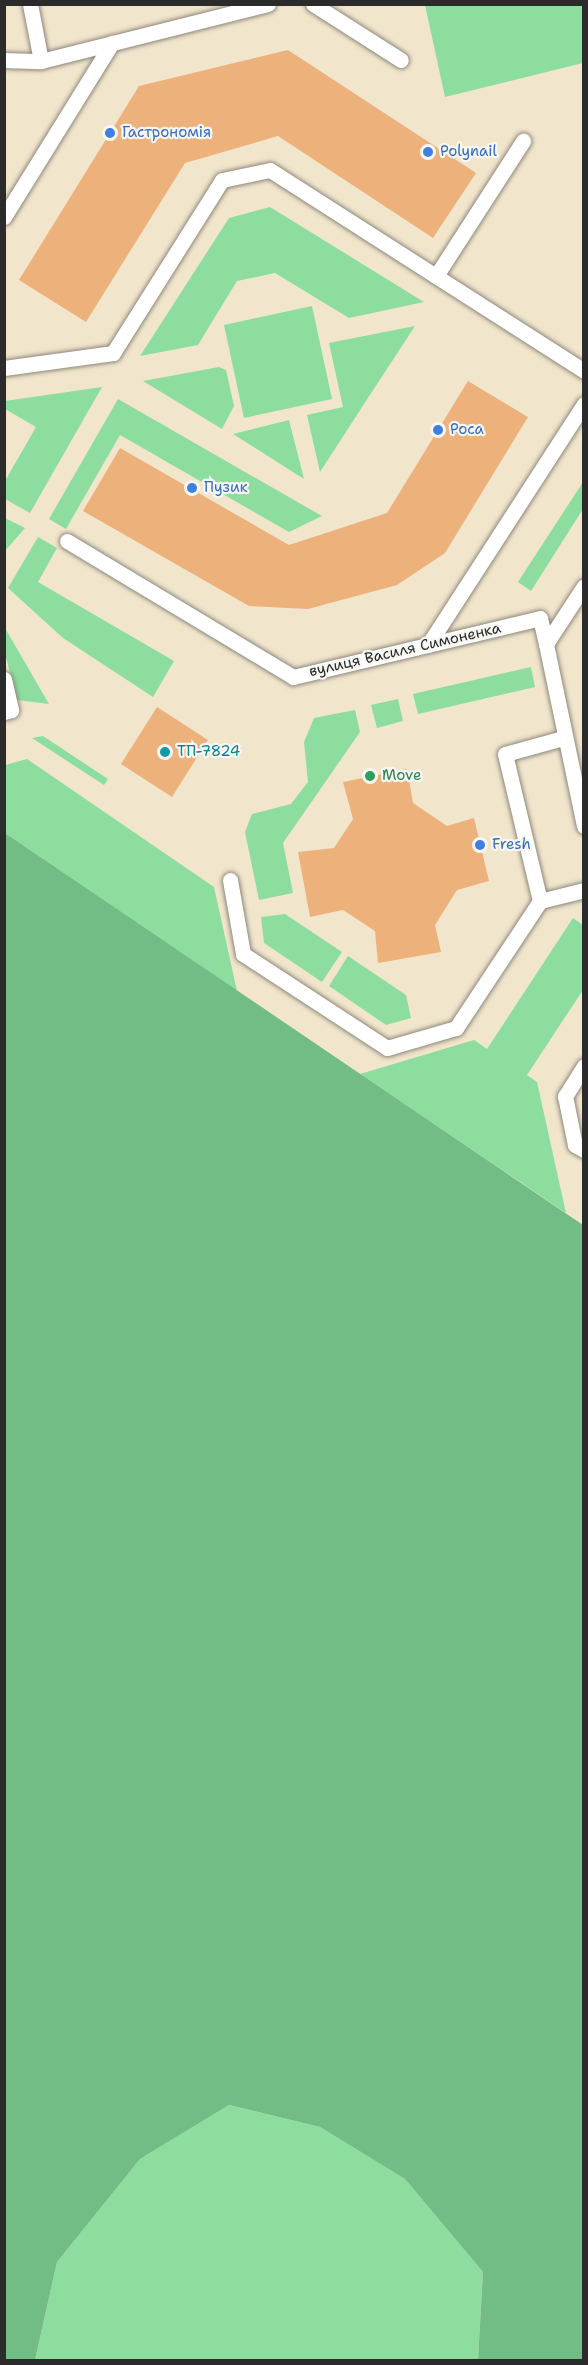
<!DOCTYPE html>
<meta charset="utf-8">
<style>
body{margin:0}
#map{position:relative;width:588px;height:2365px;overflow:hidden;background:#f1e5cc;font-family:"Shantell Sans",sans-serif}
div>[style]{position:absolute}
[style*='--x']{left:calc(var(--x)*1px);top:calc(var(--y)*1px);width:calc(var(--w)*1px);rotate:calc(var(--a)*1deg)}
.green>*{inset:0;background:#8dde9e}
.forest>*{inset:0;background:#72bd85}
.building>*{inset:0;background:#edb17c}
.roads{filter:drop-shadow(0 0 2px #8e887c) drop-shadow(0 0 2px #8e887c)}
.service>*{height:15px;margin:-7.5px;padding:0 7.5px;transform-origin:7.5px;border-radius:7.5px;background:#fff}
.dots>*{width:16px;height:16px;translate:-50% -50%;box-sizing:border-box;border:3px solid #f6f6f2;border-radius:50%}
span{translate:-50% -50%;white-space:nowrap;text-align:center;line-height:1.15;-webkit-text-stroke:4.5px #f6f6f2;paint-order:stroke}
.shop-label{font-size:15px;color:#366cbe}
.left{translate:0 -50%;text-align:left}
.street-label{font-size:15px;color:#2b2b2b}
.culture-label{font-size:15px;color:#0d838f}
.leisure-label{font-size:15px;color:#27864d}
.frame{position:absolute;inset:0;border:6px solid #2b2b2b;pointer-events:none}
</style>
<div id="map">
<div class="green">
<i style="clip-path:polygon(425px 5px,583px 5px,583px 63px,445px 97px)"></i>
<i style="clip-path:polygon(270px 207px,424px 302px,349px 318px,275px 273px,237px 281px,198px 345px,140px 356px,229px 218px)"></i>
<i style="clip-path:polygon(312px 306px,332px 399px,244px 418px,224px 325px)"></i>
<i style="clip-path:polygon(415px 326px,366px 401px,320px 472px,307px 415px,343px 407px,329px 343px)"></i>
<i style="clip-path:polygon(219px 367px,226px 370px,234px 406px,222px 429px,143px 381px)"></i>
<i style="clip-path:polygon(102px 387px,30px 513px,5px 499px,5px 481px,36px 427px,5px 409px,5px 401px)"></i>
<i style="clip-path:polygon(118px 399px,322px 516px,289px 532px,120px 435px,66px 529px,49px 519px)"></i>
<i style="clip-path:polygon(289px 420px,304px 479px,233px 434px)"></i>
<i style="clip-path:polygon(583px 482px,583px 509px,531px 591px,518px 582px)"></i>
<i style="clip-path:polygon(5px 518px,25px 528px,5px 551px)"></i>
<i style="clip-path:polygon(38px 537px,57px 548px,38px 582px,174px 661px,153px 697px,63px 638px,8px 588px)"></i>
<i style="clip-path:polygon(4px 628px,5px 628px,49px 704px,17px 700px,5px 653px)"></i>
<i style="clip-path:polygon(531px 667px,535px 687px,418px 714px,413px 694px)"></i>
<i style="clip-path:polygon(398px 699px,403px 721px,377px 728px,371px 705px)"></i>
<i style="clip-path:polygon(355px 710px,360px 732px,283px 843px,293px 893px,259px 900px,245px 832px,252px 814px,291px 804px,308px 782px,304px 742px,314px 718px)"></i>
<i style="clip-path:polygon(43px 736px,108px 779px,104px 785px,32px 738px)"></i>
<i style="clip-path:polygon(27px 759px,214px 887px,237px 991px,5px 833px,5px 765px)"></i>
<i style="clip-path:polygon(285px 914px,342px 952px,322px 982px,264px 943px,261px 917px)"></i>
<i style="clip-path:polygon(573px 918px,583px 925px,583px 990px,527px 1075px,537px 1082px,566px 1213px,360px 1074px,474px 1040px,487px 1049px)"></i>
<i style="clip-path:polygon(348px 956px,406px 995px,411px 1018px,386px 1025px,329px 986px)"></i>
<i style="clip-path:polygon(229px 2105px,320px 2127px,405px 2179px,483px 2272px,478px 2360px,35px 2360px,57px 2262px,140px 2159px)"></i>
</div>
<div class="forest">
<i style="clip-path:polygon(5px 833px,583px 1225px,583px 2360px,478px 2360px,483px 2272px,405px 2179px,320px 2127px,229px 2105px,140px 2159px,57px 2262px,35px 2360px,5px 2360px)"></i>
</div>
<div class="building">
<i style="clip-path:polygon(288px 50px,476px 173px,433px 238px,278px 136px,185px 163px,86px 322px,19px 280px,139px 86px)"></i>
<i style="clip-path:polygon(468px 381px,528px 417px,445px 553px,397px 585px,308px 609px,249px 606px,83px 511px,120px 448px,289px 545px,387px 513px)"></i>
<i style="clip-path:polygon(157px 707px,208px 740px,172px 797px,121px 764px)"></i>
<i style="clip-path:polygon(407px 769px,413px 803px,447px 826px,474px 818px,489px 881px,457px 890px,435px 925px,441px 952px,378px 963px,375px 931px,343px 910px,310px 917px,298px 852px,334px 848px,353px 819px,343px 782px)"></i>
</div>
<div class="roads">
<div class="service">
<i style="--x:30;--y:4;--w:58;--a:79.1"></i>
<i style="--x:313;--y:4;--w:104;--a:32.5"></i>
<i style="--x:4;--y:60;--w:37;--a:2"></i>
<i style="--x:41;--y:61;--w:234;--a:-14.1"></i>
<i style="--x:4;--y:217;--w:205;--a:-58.2"></i>
<i style="--x:436;--y:276;--w:161;--a:-57.2"></i>
<i style="--x:4;--y:368;--w:110;--a:-7.8"></i>
<i style="--x:113;--y:353;--w:204;--a:-57.8"></i>
<i style="--x:222;--y:180;--w:49;--a:-11.8"></i>
<i style="--x:270;--y:170;--w:373;--a:32.6"></i>
<i style="--x:67;--y:541;--w:264;--a:31"></i>
<i style="--x:293;--y:677;--w:254;--a:-13.4"></i>
<i style="--x:540;--y:618;--w:27;--a:77"></i>
<i style="--x:546;--y:644;--w:69;--a:-56.8"></i>
<i style="--x:546;--y:644;--w:186;--a:78.2"></i>
<i style="--x:428;--y:645;--w:287;--a:-57.1"></i>
<i style="--x:4;--y:679;--w:32;--a:77"></i>
<i style="--x:11;--y:710;--w:7;--a:164"></i>
<i style="--x:563;--y:738;--w:60;--a:164.6"></i>
<i style="--x:505;--y:754;--w:151;--a:76.6"></i>
<i style="--x:540;--y:901;--w:45;--a:-14"></i>
<i style="--x:230;--y:880;--w:75;--a:80"></i>
<i style="--x:243;--y:954;--w:172;--a:33.1"></i>
<i style="--x:387;--y:1048;--w:72;--a:-16.2"></i>
<i style="--x:456;--y:1028;--w:152;--a:-56.5"></i>
<i style="--x:584;--y:1066;--w:36;--a:122"></i>
<i style="--x:565;--y:1096;--w:50;--a:78.5"></i>
<i style="--x:575;--y:1145;--w:10;--a:29"></i>
</div>
</div>
<div class="dots">
<i style="left:110px;top:133px;background:#3f7fe0"></i>
<i style="left:428px;top:152px;background:#3f7fe0"></i>
<i style="left:438px;top:430px;background:#3f7fe0"></i>
<i style="left:192px;top:488px;background:#3f7fe0"></i>
<i style="left:165px;top:752px;background:#0f9aa8"></i>
<i style="left:370px;top:776px;background:#2e9e5b"></i>
<i style="left:480px;top:845px;background:#3f7fe0"></i>
</div>
<div class="shop-label">
<span class="left" style="left:122px;top:133px">Гастрономія</span>
<span class="left" style="left:440px;top:152px">Polynail</span>
<span class="left" style="left:450px;top:430px">Роса</span>
<span class="left" style="left:204px;top:488px">Пузик</span>
<span class="left" style="left:492px;top:845px">Fresh</span>
</div>
<div class="street-label">
<span style="left:405px;top:650px;rotate:-13deg">вулиця Василя Симоненка</span>
</div>
<div class="culture-label">
<span class="left" style="left:177px;top:752px">ТП-7824</span>
</div>
<div class="leisure-label">
<span class="left" style="left:382px;top:776px">Move</span>
</div>
<div class="frame"></div>
</div>
